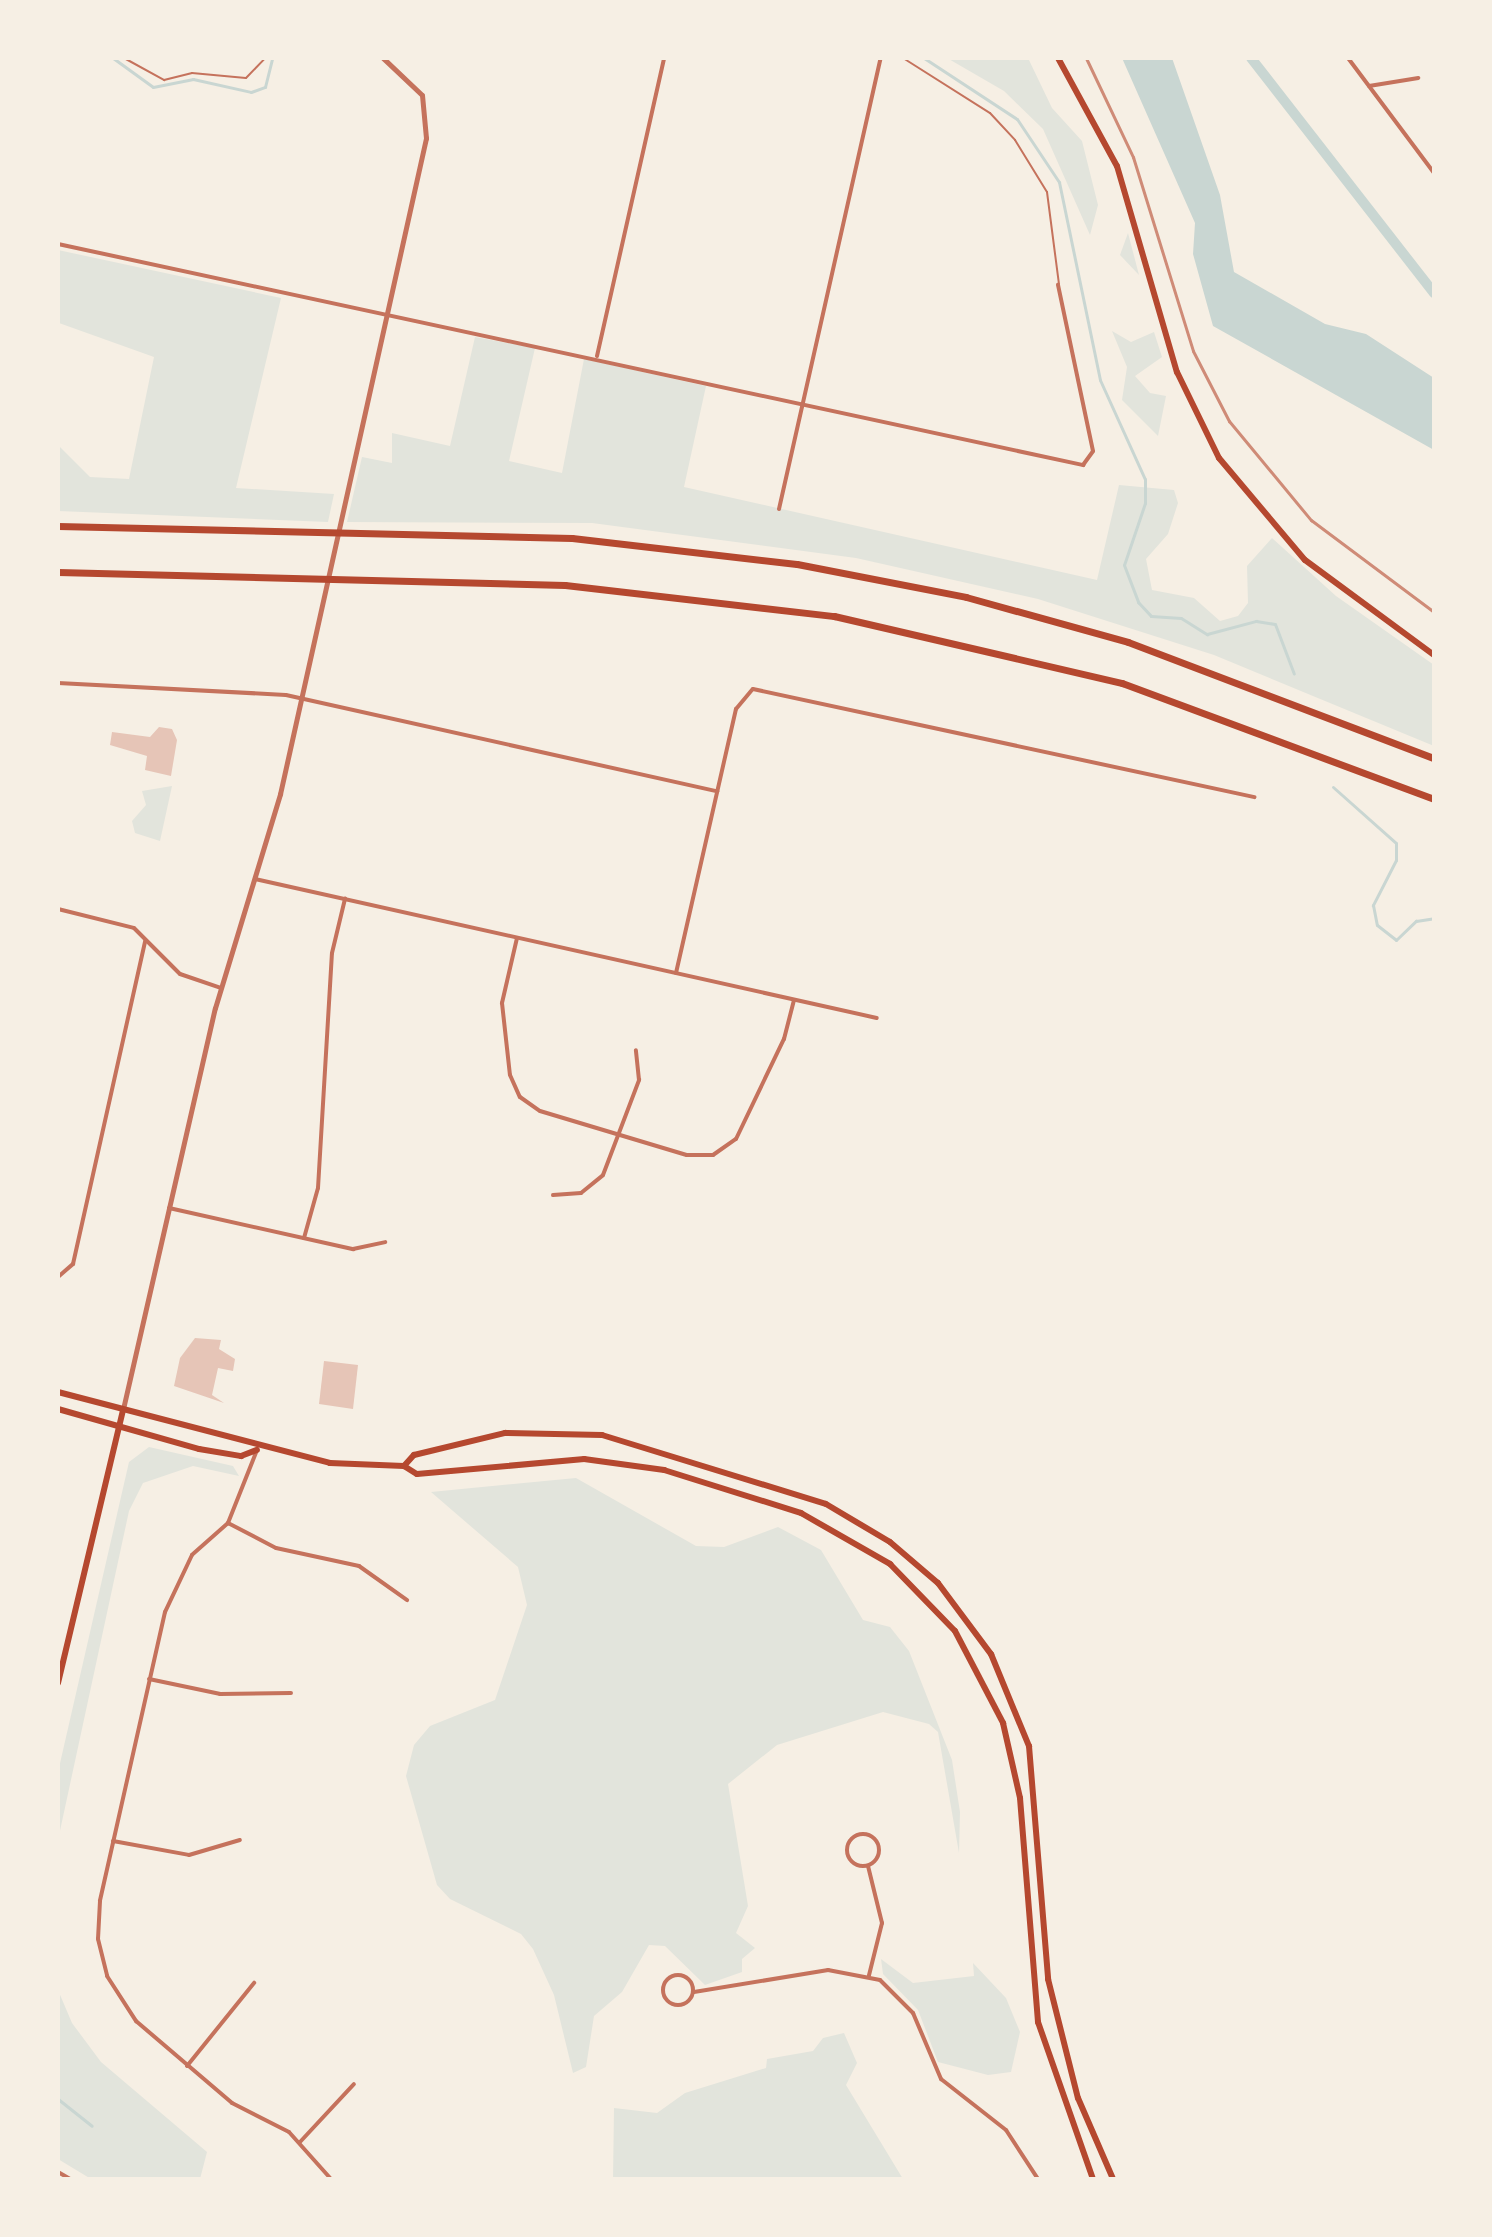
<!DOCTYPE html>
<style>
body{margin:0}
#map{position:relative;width:1492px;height:2237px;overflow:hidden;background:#f6efe4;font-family:"DM Sans",sans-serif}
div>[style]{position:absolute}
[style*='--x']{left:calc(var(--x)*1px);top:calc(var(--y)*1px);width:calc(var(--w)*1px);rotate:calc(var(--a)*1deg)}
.green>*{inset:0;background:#e2e4dc}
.water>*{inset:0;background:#c9d6d2}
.stream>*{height:3px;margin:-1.5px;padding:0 1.5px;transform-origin:1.5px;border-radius:1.5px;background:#c9d6d2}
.canal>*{height:10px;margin:-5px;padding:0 5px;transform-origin:5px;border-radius:5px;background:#c9d6d2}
.building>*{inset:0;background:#e6c5b7}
.service>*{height:2px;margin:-1px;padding:0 1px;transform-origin:1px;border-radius:1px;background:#c5725c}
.minor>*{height:4px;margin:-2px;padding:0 2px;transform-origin:2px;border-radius:2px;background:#c5725c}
.minor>.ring{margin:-2px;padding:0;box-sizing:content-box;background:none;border:4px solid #c5725c;border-radius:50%}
.tertiary>*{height:5px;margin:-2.5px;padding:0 2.5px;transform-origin:2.5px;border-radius:2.5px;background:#c5725c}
.secondary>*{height:6px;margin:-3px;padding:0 3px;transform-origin:3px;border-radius:3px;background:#b5482f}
.motorway>*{height:7px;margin:-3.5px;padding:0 3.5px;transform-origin:3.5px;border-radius:3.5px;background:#b5482f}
.rail>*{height:3px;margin:-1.5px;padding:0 1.5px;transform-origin:1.5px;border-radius:1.5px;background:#cf8b77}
span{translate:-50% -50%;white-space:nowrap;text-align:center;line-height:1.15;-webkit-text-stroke:6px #f6efe4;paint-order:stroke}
.frame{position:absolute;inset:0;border:60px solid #f6efe4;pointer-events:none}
</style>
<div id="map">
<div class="green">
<i style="clip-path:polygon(947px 58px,1028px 58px,1052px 108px,1082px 141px,1098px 205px,1090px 235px,1043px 129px,1004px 91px)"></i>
<i style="clip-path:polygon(1128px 233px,1139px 275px,1120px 255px)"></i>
<i style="clip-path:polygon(58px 250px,281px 298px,236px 488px,334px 494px,328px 522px,58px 511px,58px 445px,90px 477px,129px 479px,154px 357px,59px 323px)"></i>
<i style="clip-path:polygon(1112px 331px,1131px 342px,1154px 332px,1162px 357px,1135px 376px,1150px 393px,1166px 396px,1158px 436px,1122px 400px,1127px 367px)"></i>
<i style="clip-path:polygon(475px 337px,535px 348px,509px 461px,562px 473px,584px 359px,706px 386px,684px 487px,1097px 580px,1119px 485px,1174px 490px,1178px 503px,1168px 534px,1146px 559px,1152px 590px,1194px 598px,1220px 621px,1238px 616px,1248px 603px,1247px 566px,1272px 538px,1336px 596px,1434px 665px,1434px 746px,1214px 655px,1038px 599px,856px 558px,592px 523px,347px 522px,362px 457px,392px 463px,392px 433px,450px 446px)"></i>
<i style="clip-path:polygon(172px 786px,160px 841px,135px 833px,132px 821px,146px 805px,142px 791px)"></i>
<i style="clip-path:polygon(149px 1447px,233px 1466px,239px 1476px,193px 1466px,143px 1483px,129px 1511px,58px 1840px,58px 1772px,129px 1462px)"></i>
<i style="clip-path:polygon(576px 1478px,696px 1546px,724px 1547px,778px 1527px,821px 1550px,863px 1620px,890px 1627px,909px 1651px,952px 1760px,960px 1812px,959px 1853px,938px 1732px,929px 1724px,883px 1712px,777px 1745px,728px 1784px,748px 1906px,736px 1933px,755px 1948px,742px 1959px,742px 1972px,705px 1985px,665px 1946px,649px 1945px,622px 1992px,594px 2016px,586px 2067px,573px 2073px,554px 1995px,533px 1949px,521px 1934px,450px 1899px,437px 1885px,406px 1776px,414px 1745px,430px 1726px,495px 1700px,527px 1605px,518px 1567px,431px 1492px)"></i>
<i style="clip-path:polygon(881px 1959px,913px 1983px,974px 1976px,973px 1963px,1006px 1998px,1020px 2032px,1011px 2072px,988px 2075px,938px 2062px,918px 2010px,883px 1974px)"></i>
<i style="clip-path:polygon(58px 1990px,72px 2023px,101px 2062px,207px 2152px,200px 2179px,91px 2179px,58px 2159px)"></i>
<i style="clip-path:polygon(844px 2033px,857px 2063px,846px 2085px,903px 2179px,613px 2179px,614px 2108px,657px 2113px,685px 2093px,766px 2068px,767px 2059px,813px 2051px,823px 2038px)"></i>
</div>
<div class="water">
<i style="clip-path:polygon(1122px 58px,1172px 58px,1220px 195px,1234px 272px,1325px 324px,1366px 334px,1434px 378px,1434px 450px,1213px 326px,1193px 254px,1195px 223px)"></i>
</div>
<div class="stream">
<i style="--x:113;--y:58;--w:49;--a:35.9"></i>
<i style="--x:153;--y:87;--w:41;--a:-11.3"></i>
<i style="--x:193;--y:79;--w:59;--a:12.6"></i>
<i style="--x:251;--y:92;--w:15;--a:-20"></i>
<i style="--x:265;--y:87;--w:30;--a:-76"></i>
<i style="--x:924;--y:58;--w:111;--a:33.3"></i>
<i style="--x:1017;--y:119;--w:76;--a:56.3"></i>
<i style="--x:1059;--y:182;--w:202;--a:78.3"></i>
<i style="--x:1100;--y:380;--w:109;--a:65.6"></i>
<i style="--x:1145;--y:479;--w:24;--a:90"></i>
<i style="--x:1145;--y:503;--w:65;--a:108.7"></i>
<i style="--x:1124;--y:565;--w:40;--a:69"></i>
<i style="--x:1138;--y:602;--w:19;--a:47"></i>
<i style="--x:1151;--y:616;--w:30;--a:4"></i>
<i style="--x:1181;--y:618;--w:31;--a:32"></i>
<i style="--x:1207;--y:634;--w:51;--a:-14.9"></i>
<i style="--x:1256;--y:621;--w:19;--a:9"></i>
<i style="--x:1275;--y:624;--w:53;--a:69.2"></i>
<i style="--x:1333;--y:787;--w:84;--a:41.6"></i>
<i style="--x:1396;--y:843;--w:17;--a:90"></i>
<i style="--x:1396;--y:860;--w:51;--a:117.1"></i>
<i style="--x:1373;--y:905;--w:20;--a:79"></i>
<i style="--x:1377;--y:925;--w:24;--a:38"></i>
<i style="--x:1396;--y:940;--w:28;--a:-44"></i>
<i style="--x:1416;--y:921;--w:18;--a:-9"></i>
<i style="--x:58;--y:2099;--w:43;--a:38.5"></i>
</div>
<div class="canal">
<i style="--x:1251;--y:58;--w:298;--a:52.1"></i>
</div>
<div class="building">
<i style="clip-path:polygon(159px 727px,172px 729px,177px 740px,171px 776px,145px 770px,147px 756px,110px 745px,112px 732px,150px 737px)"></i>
<i style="clip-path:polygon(195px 1338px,221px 1340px,219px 1349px,235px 1359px,233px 1371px,218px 1368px,212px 1395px,224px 1403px,174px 1386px,180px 1358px)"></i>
<i style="clip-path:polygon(324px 1361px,358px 1365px,353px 1409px,319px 1404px)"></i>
</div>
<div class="service">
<i style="--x:124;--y:58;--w:46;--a:28.8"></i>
<i style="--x:164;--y:80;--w:29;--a:-14"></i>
<i style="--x:192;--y:73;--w:54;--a:5.3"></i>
<i style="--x:246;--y:78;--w:28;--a:-46"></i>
<i style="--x:903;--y:58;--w:103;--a:32.3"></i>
<i style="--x:990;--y:113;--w:37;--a:47"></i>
<i style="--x:1015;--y:140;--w:61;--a:58.4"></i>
<i style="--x:1047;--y:192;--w:93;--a:82.6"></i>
</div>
<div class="minor">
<i style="--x:1348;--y:58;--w:144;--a:53.2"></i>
<i style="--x:1369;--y:86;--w:50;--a:-9.3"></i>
<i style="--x:58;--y:244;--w:1049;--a:12.17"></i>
<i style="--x:1083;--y:465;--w:17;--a:-54"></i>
<i style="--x:1093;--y:451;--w:170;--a:-101.9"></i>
<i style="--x:597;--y:356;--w:305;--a:-77.3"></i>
<i style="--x:779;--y:509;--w:462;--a:-77.3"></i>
<i style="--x:58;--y:683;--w:228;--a:3"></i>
<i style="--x:286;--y:695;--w:442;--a:12.6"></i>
<i style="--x:255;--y:879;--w:637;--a:12.6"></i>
<i style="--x:58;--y:909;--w:78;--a:14"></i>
<i style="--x:134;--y:928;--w:65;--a:45"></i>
<i style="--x:180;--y:974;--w:43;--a:18.9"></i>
<i style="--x:517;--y:938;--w:67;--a:103"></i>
<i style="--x:502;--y:1003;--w:72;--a:83.7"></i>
<i style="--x:510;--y:1075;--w:24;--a:66"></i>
<i style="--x:520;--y:1097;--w:24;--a:35"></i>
<i style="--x:540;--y:1111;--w:153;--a:16.7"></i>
<i style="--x:687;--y:1155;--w:26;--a:0"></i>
<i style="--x:713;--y:1155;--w:28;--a:-35"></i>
<i style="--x:736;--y:1139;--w:111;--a:-64.4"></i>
<i style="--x:784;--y:1039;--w:40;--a:-75.6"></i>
<i style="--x:676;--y:973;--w:271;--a:-77.2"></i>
<i style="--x:736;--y:709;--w:26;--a:-50"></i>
<i style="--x:753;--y:689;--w:513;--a:12.17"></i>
<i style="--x:553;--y:1195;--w:28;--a:-4"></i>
<i style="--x:581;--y:1193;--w:28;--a:-39"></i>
<i style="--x:603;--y:1175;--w:102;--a:-69.2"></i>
<i style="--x:639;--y:1080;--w:30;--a:-96"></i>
<i style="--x:169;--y:1208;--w:189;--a:12.6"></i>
<i style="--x:353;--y:1249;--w:33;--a:-12"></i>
<i style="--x:304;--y:1238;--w:52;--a:-74.4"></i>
<i style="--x:318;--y:1188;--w:235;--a:-86.6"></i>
<i style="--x:332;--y:953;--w:56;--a:-76.5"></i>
<i style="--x:58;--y:1277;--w:20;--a:-41"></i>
<i style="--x:73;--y:1264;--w:331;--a:-77.4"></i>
<i style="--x:257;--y:1450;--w:79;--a:111.7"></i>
<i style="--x:228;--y:1523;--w:48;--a:138.4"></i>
<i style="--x:192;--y:1555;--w:63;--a:115.3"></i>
<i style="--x:165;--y:1612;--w:296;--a:102.7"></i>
<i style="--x:100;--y:1901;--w:38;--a:93"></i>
<i style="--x:98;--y:1939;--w:38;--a:76"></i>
<i style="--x:107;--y:1976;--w:54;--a:57.2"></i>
<i style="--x:136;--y:2021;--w:126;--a:40.5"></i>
<i style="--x:232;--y:2103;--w:64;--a:27"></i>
<i style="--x:289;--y:2132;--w:63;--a:48.2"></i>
<i style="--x:228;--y:1523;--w:54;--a:27.5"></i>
<i style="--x:276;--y:1548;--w:85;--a:12.2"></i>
<i style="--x:359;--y:1566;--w:59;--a:35.3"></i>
<i style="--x:149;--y:1679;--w:73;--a:11.9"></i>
<i style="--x:220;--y:1694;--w:71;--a:-0.8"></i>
<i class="ring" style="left:847px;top:1834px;width:28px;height:28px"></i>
<i style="--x:113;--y:1841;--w:77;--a:10.4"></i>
<i style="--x:189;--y:1855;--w:53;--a:-16.4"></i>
<i style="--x:868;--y:1866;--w:59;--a:76.2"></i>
<i style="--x:882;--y:1923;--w:54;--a:104"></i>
<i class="ring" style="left:663px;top:1975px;width:26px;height:26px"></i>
<i style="--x:694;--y:1992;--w:136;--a:-9.3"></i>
<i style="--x:828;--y:1970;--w:53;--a:10.9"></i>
<i style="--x:880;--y:1980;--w:47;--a:45"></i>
<i style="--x:913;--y:2013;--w:72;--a:67"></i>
<i style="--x:941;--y:2079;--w:83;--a:38.1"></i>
<i style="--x:1006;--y:2130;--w:59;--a:56.9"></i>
<i style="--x:187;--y:2066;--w:107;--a:-51.1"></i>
<i style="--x:300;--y:2142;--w:79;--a:-47"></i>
<i style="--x:58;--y:2172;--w:14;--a:30"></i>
</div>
<div class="tertiary">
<i style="--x:123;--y:1409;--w:411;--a:-77.1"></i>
<i style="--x:215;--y:1008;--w:224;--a:-73.1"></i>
<i style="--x:280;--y:794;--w:672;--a:-77.45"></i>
<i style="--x:426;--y:138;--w:43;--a:-95.3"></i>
<i style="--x:422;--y:95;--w:54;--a:-136.5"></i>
</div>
<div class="secondary">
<i style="--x:1058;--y:58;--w:123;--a:61.4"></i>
<i style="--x:1117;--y:166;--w:215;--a:73.8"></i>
<i style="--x:1177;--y:372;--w:96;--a:64"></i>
<i style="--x:1219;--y:458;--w:133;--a:49.9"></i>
<i style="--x:1305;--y:560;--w:160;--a:36.4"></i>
<i style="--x:58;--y:1392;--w:281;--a:14.6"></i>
<i style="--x:330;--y:1463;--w:74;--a:2.3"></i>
<i style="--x:404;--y:1466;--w:15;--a:32"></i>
<i style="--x:417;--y:1474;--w:168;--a:-5.1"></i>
<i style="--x:584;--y:1459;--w:81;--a:7.8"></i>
<i style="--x:664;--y:1470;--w:144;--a:17.4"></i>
<i style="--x:801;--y:1513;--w:103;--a:29.8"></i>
<i style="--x:890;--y:1564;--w:93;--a:45.9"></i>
<i style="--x:955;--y:1631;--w:104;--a:62.4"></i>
<i style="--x:1003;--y:1723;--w:77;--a:77.2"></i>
<i style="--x:1020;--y:1798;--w:225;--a:85.4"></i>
<i style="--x:1038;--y:2022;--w:166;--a:70.7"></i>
<i style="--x:58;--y:1409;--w:147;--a:15.8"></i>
<i style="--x:199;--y:1449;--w:43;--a:9.5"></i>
<i style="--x:241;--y:1456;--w:17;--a:-21"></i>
<i style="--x:404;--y:1466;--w:15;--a:-48"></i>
<i style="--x:414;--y:1455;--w:94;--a:-13.6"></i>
<i style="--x:505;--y:1433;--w:97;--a:1.2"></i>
<i style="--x:602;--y:1435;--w:234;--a:17.1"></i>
<i style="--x:826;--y:1504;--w:74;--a:30.7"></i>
<i style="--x:890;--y:1542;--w:63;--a:40.5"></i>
<i style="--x:938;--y:1583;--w:89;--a:53.3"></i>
<i style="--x:991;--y:1654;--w:100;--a:67.6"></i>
<i style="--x:1029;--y:1746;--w:234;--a:85.3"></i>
<i style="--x:1048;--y:1979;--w:123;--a:75.9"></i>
<i style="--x:1078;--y:2098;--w:88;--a:66.6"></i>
<i style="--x:58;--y:1683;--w:281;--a:-76.6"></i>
</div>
<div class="motorway">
<i style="--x:58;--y:526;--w:514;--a:1.34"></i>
<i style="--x:572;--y:538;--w:226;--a:6.6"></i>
<i style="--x:797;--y:564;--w:172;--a:11"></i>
<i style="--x:966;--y:597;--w:168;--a:15.5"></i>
<i style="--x:1128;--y:642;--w:327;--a:20.8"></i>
<i style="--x:58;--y:572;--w:507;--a:1.47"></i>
<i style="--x:565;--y:585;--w:271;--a:6.6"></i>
<i style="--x:834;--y:616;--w:296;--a:13.1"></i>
<i style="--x:1122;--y:683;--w:333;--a:20.4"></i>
</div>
<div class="rail">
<i style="--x:1086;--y:58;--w:110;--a:64.6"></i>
<i style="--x:1133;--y:157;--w:203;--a:72.8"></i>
<i style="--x:1193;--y:351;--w:79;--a:62.8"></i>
<i style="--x:1229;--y:421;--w:129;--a:50.4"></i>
<i style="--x:1311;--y:520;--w:154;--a:36.8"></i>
</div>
<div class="frame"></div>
</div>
